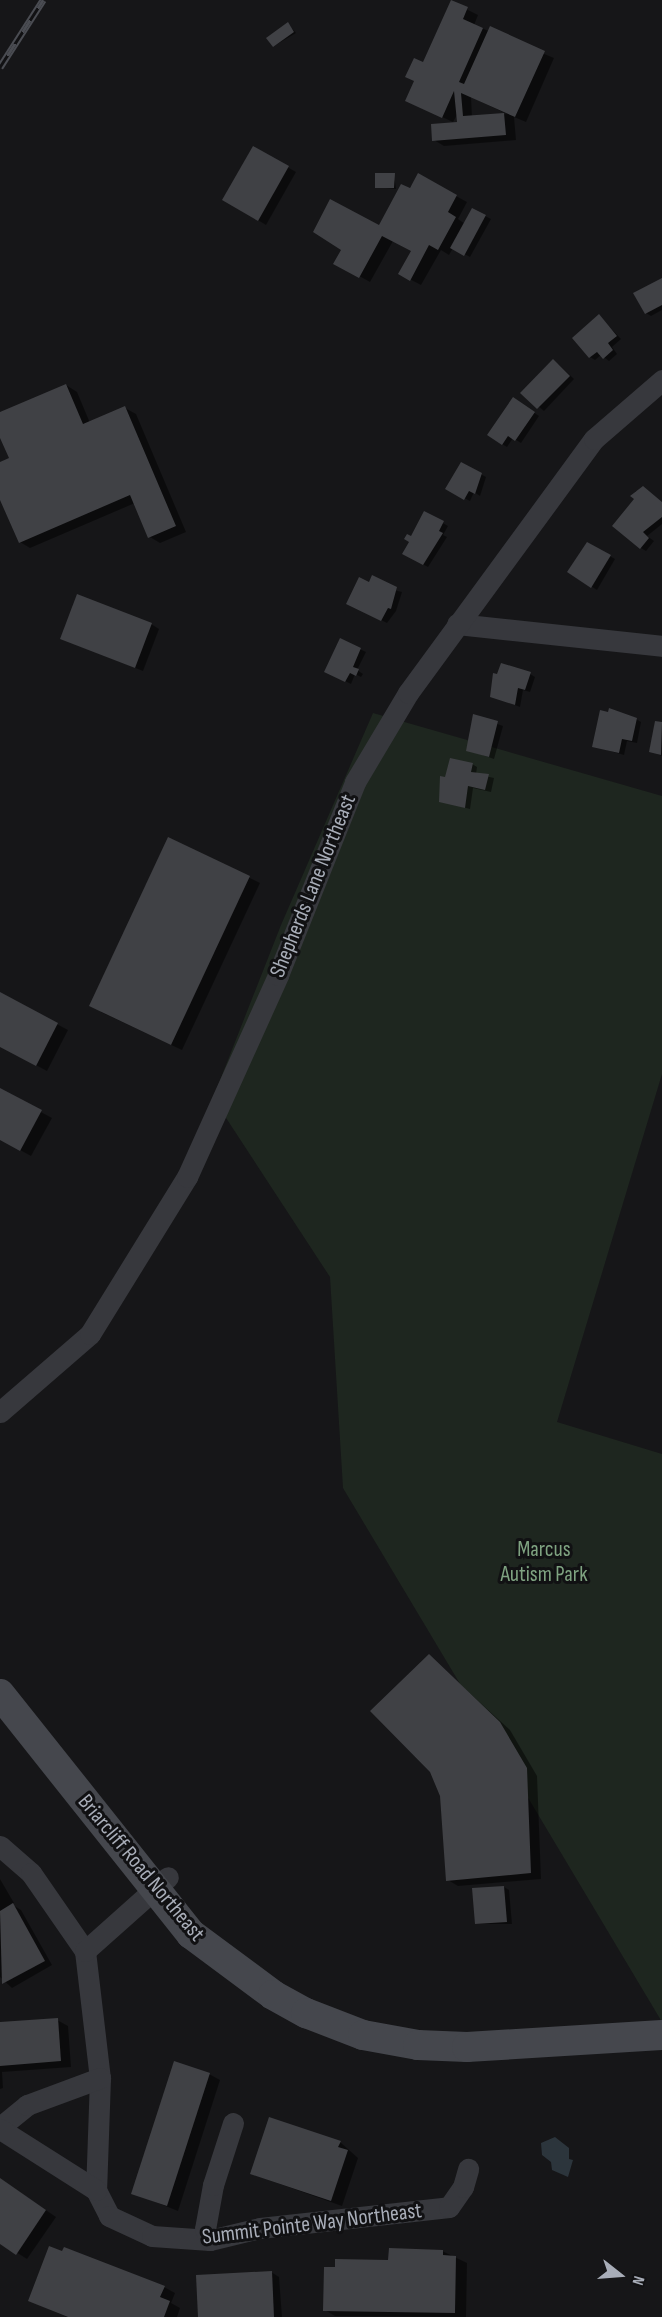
<!DOCTYPE html>
<style>
body{margin:0}
#map{position:relative;width:662px;height:2317px;overflow:hidden;background:#161618;font-family:"Sofia Sans Condensed",sans-serif}
div>[style]{position:absolute}
[style*='--x']{left:calc(var(--x)*1px);top:calc(var(--y)*1px);width:calc(var(--w)*1px);rotate:calc(var(--a)*1deg)}
.green>*{inset:0;background:#1e261f}
.water>*{inset:0;background:#2c353c}
.shadow>*{inset:0;background:#0007}
.building>*{inset:0;background:#404145}
.minor>*{height:21px;margin:-10.5px;padding:0 10.5px;transform-origin:10.5px;border-radius:10.5px;background:#37383d}
.secondary>*{height:30px;margin:-15px;padding:0 15px;transform-origin:15px;border-radius:15px;background:#45474d}
.rail>*{height:7px;margin-top:-3.5px;transform-origin:0;background:repeating-linear-gradient(90deg,#111113 0 14px,#4a4c52 0 28px);box-sizing:border-box;border-block:2px solid #4a4c52}
span{translate:-50% -50%;white-space:nowrap;text-align:center;line-height:1.15;-webkit-text-stroke:6px #111113;paint-order:stroke}
.street-label{font-size:22px;color:#a8adb8}
.park-label{font-size:22px;color:#7fa381}
.north{position:absolute;left:590px;top:2245px;width:60px;height:60px;-webkit-text-stroke:4px #111113;paint-order:stroke;rotate:107deg;font-size:16px;font-weight:700;line-height:24px;text-align:center;color:#a8adb8}
.north::after{content:'';display:block;margin:auto;width:21px;height:27px;background:#a8adb8;clip-path:polygon(50% 0,100% 100%,50% 72%,0 100%)}
</style>
<div id="map">
<div class="green">
<i style="clip-path:polygon(373px 713px,662px 796px,662px 1074px,557px 1422px,662px 1454px,662px 2022px,343px 1488px,330px 1277px,213px 1098px,281px 925px)"></i>
</div>
<div class="water">
<i style="clip-path:polygon(555px 2137px,569px 2148px,569px 2159px,573px 2160px,568px 2177px,552px 2170px,551px 2162px,542px 2155px,541px 2143px)"></i>
</div>
<div class="shadow">
<i style="clip-path:polygon(evenodd,452px 2px,478px 15px,474px 25px,554px 58px,526px 122px,514px 117px,516px 140px,444px 146px,434px 140px,458px 123px,458px 113px,453px 122px,418px 106px,424px 64px,452px 2px,471px 97px,507px 114px,472px 117px,471px 97px)"></i>
<i style="clip-path:polygon(288px 24px,296px 33px,274px 46px)"></i>
<i style="clip-path:polygon(254px 148px,296px 172px,266px 225px,224px 200px)"></i>
<i style="clip-path:polygon(394px 175px,396px 189px,377px 187px)"></i>
<i style="clip-path:polygon(419px 176px,467px 202px,458px 219px,465px 224px,473px 210px,491px 219px,470px 257px,453px 248px,449px 255px,441px 250px,421px 285px,400px 274px,413px 251px,393px 241px,370px 282px,336px 263px,379px 227px)"></i>
<i style="clip-path:polygon(662px 280px,662px 310px,651px 316px,646px 313px)"></i>
<i style="clip-path:polygon(599px 316px,621px 339px,612px 347px,617px 354px,609px 361px,601px 355px,595px 360px,590px 357px)"></i>
<i style="clip-path:polygon(558px 364px,574px 379px,544px 411px,522px 393px)"></i>
<i style="clip-path:polygon(66px 385px,77px 392px,90px 423px,125px 408px,136px 414px,186px 532px,160px 543px,150px 537px,135px 503px,30px 548px,20px 542px,0 496px,0 463px,11px 458px,0 434px,0 414px)"></i>
<i style="clip-path:polygon(518px 402px,539px 416px,521px 443px,513px 438px,507px 447px,502px 444px)"></i>
<i style="clip-path:polygon(462px 464px,486px 477px,480px 496px,474px 492px,470px 501px,447px 489px)"></i>
<i style="clip-path:polygon(636px 491px,662px 502px,662px 524px,647px 536px,654px 541px,646px 551px,641px 548px,636px 498px,632px 495px)"></i>
<i style="clip-path:polygon(425px 513px,448px 526px,443px 535px,447px 537px,428px 567px,404px 554px)"></i>
<i style="clip-path:polygon(588px 544px,615px 559px,597px 590px,569px 572px)"></i>
<i style="clip-path:polygon(370px 584px,402px 592px,396px 611px,387px 623px,353px 606px)"></i>
<i style="clip-path:polygon(151px 624px,159px 629px,143px 671px,62px 639px)"></i>
<i style="clip-path:polygon(341px 640px,366px 652px,357px 670px,363px 674px,361px 677px,355px 674px,351px 684px,331px 674px)"></i>
<i style="clip-path:polygon(530px 674px,535px 677px,530px 692px,523px 690px,520px 707px,492px 696px)"></i>
<i style="clip-path:polygon(474px 716px,503px 726px,494px 759px,468px 750px)"></i>
<i style="clip-path:polygon(636px 719px,641px 722px,637px 743px,627px 741px,624px 755px,593px 746px)"></i>
<i style="clip-path:polygon(656px 722px,662px 723px,662px 756px,651px 751px)"></i>
<i style="clip-path:polygon(472px 764px,477px 767px,476px 774px,494px 778px,491px 792px,473px 788px,470px 809px,440px 801px,446px 779px)"></i>
<i style="clip-path:polygon(169px 839px,260px 883px,182px 1050px,101px 1012px)"></i>
<i style="clip-path:polygon(0 994px,68px 1030px,47px 1071px,0 1046px)"></i>
<i style="clip-path:polygon(0 1090px,52px 1118px,31px 1156px,0 1139px)"></i>
<i style="clip-path:polygon(429px 1656px,510px 1730px,537px 1776px,541px 1879px,458px 1886px,448px 1880px)"></i>
<i style="clip-path:polygon(0 1879px,14px 1903px,11px 1904px,21px 1910px,52px 1965px,12px 1988px,0 1977px)"></i>
<i style="clip-path:polygon(504px 1887px,509px 1890px,512px 1924px,476px 1924px)"></i>
<i style="clip-path:polygon(57px 2020px,68px 2026px,71px 2067px,2px 2072px,3px 2088px,0 2089px,0 2024px)"></i>
<i style="clip-path:polygon(209px 2074px,220px 2080px,178px 2211px,133px 2193px)"></i>
<i style="clip-path:polygon(340px 2142px,358px 2158px,342px 2206px,252px 2174px)"></i>
<i style="clip-path:polygon(0 2179px,56px 2217px,27px 2259px,0 2242px)"></i>
<i style="clip-path:polygon(442px 2251px,467px 2263px,466px 2317px,335px 2316px,325px 2310px,390px 2262px)"></i>
<i style="clip-path:polygon(271px 2272px,279px 2277px,282px 2317px,200px 2317px)"></i>
<i style="clip-path:polygon(164px 2287px,175px 2293px,171px 2303px,180px 2308px,177px 2317px,67px 2317px,30px 2301px)"></i>
</div>
<div class="building">
<i style="clip-path:polygon(451px 0,468px 7px,463px 19px,483px 28px,459px 82px,464px 84px,490px 26px,545px 51px,515px 117px,461px 93px,463px 116px,504px 113px,506px 135px,432px 141px,431px 124px,457px 122px,454px 91px,442px 118px,405px 101px,414px 81px,405px 77px,414px 58px,423px 62px)"></i>
<i style="clip-path:polygon(288px 22px,294px 32px,273px 47px,266px 38px)"></i>
<i style="clip-path:polygon(253px 146px,289px 166px,258px 221px,222px 200px)"></i>
<i style="clip-path:polygon(375px 173px,395px 173px,394px 188px,375px 188px)"></i>
<i style="clip-path:polygon(418px 173px,457px 195px,448px 212px,456px 217px,438px 250px,429px 245px,410px 281px,398px 274px,411px 251px,382px 236px,359px 278px,333px 264px,341px 250px,313px 232px,330px 199px,379px 225px,401px 184px,410px 188px)"></i>
<i style="clip-path:polygon(472px 208px,486px 215px,464px 256px,450px 248px)"></i>
<i style="clip-path:polygon(662px 278px,662px 305px,645px 314px,633px 293px)"></i>
<i style="clip-path:polygon(599px 314px,617px 336px,608px 343px,613px 350px,603px 359px,597px 352px,589px 358px,572px 338px)"></i>
<i style="clip-path:polygon(553px 359px,570px 376px,537px 409px,520px 393px)"></i>
<i style="clip-path:polygon(66px 384px,83px 424px,125px 406px,176px 526px,148px 538px,130px 495px,19px 543px,0 500px,0 462px,9px 458px,0 438px,0 412px)"></i>
<i style="clip-path:polygon(513px 397px,535px 412px,515px 441px,508px 436px,502px 445px,487px 435px)"></i>
<i style="clip-path:polygon(461px 462px,482px 473px,475px 494px,469px 491px,464px 500px,445px 489px)"></i>
<i style="clip-path:polygon(643px 486px,662px 502px,662px 517px,643px 532px,649px 538px,640px 549px,612px 526px,634px 499px,630px 496px)"></i>
<i style="clip-path:polygon(424px 511px,444px 521px,439px 531px,443px 533px,423px 565px,402px 554px,409px 542px,404px 539px,407px 534px,411px 536px)"></i>
<i style="clip-path:polygon(587px 542px,611px 555px,591px 588px,567px 572px)"></i>
<i style="clip-path:polygon(372px 575px,397px 587px,391px 609px,388px 608px,381px 621px,346px 604px,359px 577px,369px 582px)"></i>
<i style="clip-path:polygon(77px 594px,152px 623px,135px 668px,60px 639px)"></i>
<i style="clip-path:polygon(340px 638px,361px 648px,353px 667px,359px 669px,356px 676px,350px 673px,345px 682px,324px 672px)"></i>
<i style="clip-path:polygon(501px 663px,531px 672px,525px 690px,518px 688px,515px 705px,490px 697px,493px 673px,497px 674px)"></i>
<i style="clip-path:polygon(609px 708px,637px 718px,632px 741px,622px 739px,619px 753px,592px 747px,600px 710px,608px 712px)"></i>
<i style="clip-path:polygon(473px 714px,498px 721px,489px 757px,466px 751px)"></i>
<i style="clip-path:polygon(655px 721px,662px 722px,661px 755px,649px 752px)"></i>
<i style="clip-path:polygon(450px 758px,473px 763px,471px 772px,489px 774px,485px 790px,468px 786px,465px 808px,439px 802px,440px 776px,445px 777px)"></i>
<i style="clip-path:polygon(168px 837px,250px 876px,171px 1045px,89px 1006px)"></i>
<i style="clip-path:polygon(0 992px,58px 1023px,36px 1066px,0 1047px)"></i>
<i style="clip-path:polygon(0 1088px,42px 1110px,20px 1151px,0 1140px)"></i>
<i style="clip-path:polygon(429px 1654px,500px 1722px,527px 1768px,531px 1873px,446px 1881px,440px 1796px,430px 1772px,370px 1711px)"></i>
<i style="clip-path:polygon(504px 1886px,507px 1922px,475px 1924px,472px 1888px)"></i>
<i style="clip-path:polygon(13px 1903px,45px 1961px,2px 1984px,0 1911px)"></i>
<i style="clip-path:polygon(58px 2018px,61px 2061px,0 2066px,0 2022px)"></i>
<i style="clip-path:polygon(174px 2061px,210px 2073px,167px 2206px,131px 2194px)"></i>
<i style="clip-path:polygon(269px 2117px,341px 2141px,338px 2147px,348px 2150px,331px 2201px,250px 2174px)"></i>
<i style="clip-path:polygon(0 2178px,46px 2210px,16px 2255px,0 2244px)"></i>
<i style="clip-path:polygon(49px 2246px,62px 2251px,64px 2247px,165px 2286px,160px 2297px,170px 2301px,164px 2317px,68px 2317px,28px 2301px)"></i>
<i style="clip-path:polygon(389px 2248px,443px 2250px,443px 2255px,456px 2256px,455px 2313px,323px 2311px,324px 2267px,335px 2267px,335px 2259px,388px 2260px)"></i>
<i style="clip-path:polygon(272px 2271px,274px 2317px,198px 2317px,196px 2275px)"></i>
</div>
<div class="minor">
<i style="--x:457;--y:624;--w:206;--a:6.1"></i>
<i style="--x:0;--y:1412;--w:119;--a:-40.9"></i>
<i style="--x:90;--y:1334;--w:185;--a:-58.3"></i>
<i style="--x:187;--y:1177;--w:222;--a:-65.7"></i>
<i style="--x:278;--y:975;--w:208;--a:-68.2"></i>
<i style="--x:355;--y:782;--w:104;--a:-59.2"></i>
<i style="--x:408;--y:693;--w:315;--a:-53.8"></i>
<i style="--x:594;--y:439;--w:90;--a:-40.9"></i>
<i style="--x:0;--y:1846;--w:41;--a:41.1"></i>
<i style="--x:31;--y:1873;--w:95;--a:55.3"></i>
<i style="--x:85;--y:1951;--w:128;--a:83.3"></i>
<i style="--x:100;--y:2078;--w:112;--a:92"></i>
<i style="--x:96;--y:2190;--w:29;--a:63"></i>
<i style="--x:109;--y:2216;--w:47;--a:24.9"></i>
<i style="--x:152;--y:2236;--w:58;--a:3.9"></i>
<i style="--x:210;--y:2240;--w:51;--a:-13.5"></i>
<i style="--x:260;--y:2228;--w:190;--a:-6.3"></i>
<i style="--x:449;--y:2207;--w:24;--a:-55"></i>
<i style="--x:463;--y:2187;--w:19;--a:-74"></i>
<i style="--x:85;--y:1951;--w:111;--a:-41.7"></i>
<i style="--x:0;--y:2127;--w:35;--a:-39"></i>
<i style="--x:27;--y:2105;--w:78;--a:-20.3"></i>
<i style="--x:0;--y:2129;--w:114;--a:32.4"></i>
<i style="--x:210;--y:2240;--w:12;--a:-114"></i>
<i style="--x:205;--y:2229;--w:45;--a:-79.7"></i>
<i style="--x:213;--y:2185;--w:65;--a:-72.1"></i>
</div>
<div class="secondary">
<i style="--x:0;--y:1694;--w:307;--a:51.5"></i>
<i style="--x:191;--y:1934;--w:102;--a:36.6"></i>
<i style="--x:273;--y:1995;--w:38;--a:29"></i>
<i style="--x:306;--y:2013;--w:61;--a:21.1"></i>
<i style="--x:363;--y:2035;--w:56;--a:10.3"></i>
<i style="--x:418;--y:2045;--w:49;--a:2.3"></i>
<i style="--x:467;--y:2047;--w:195;--a:-3.5"></i>
</div>
<div class="rail">
<i style="--x:0;--y:67;--w:80;--a:-57.3"></i>
</div>
<div class="street-label">
<span style="left:313px;top:886px;rotate:-68deg">Shepherds Lane Northeast</span>
<span style="left:141px;top:1868px;rotate:50deg">Briarcliff Road Northeast</span>
<span style="left:312px;top:2224px;rotate:-7deg">Summit Pointe Way Northeast</span>
</div>
<div class="park-label">
<span style="left:544px;top:1562px">Marcus<br>Autism Park</span>
</div>
<div class="north">N</div>
</div>
